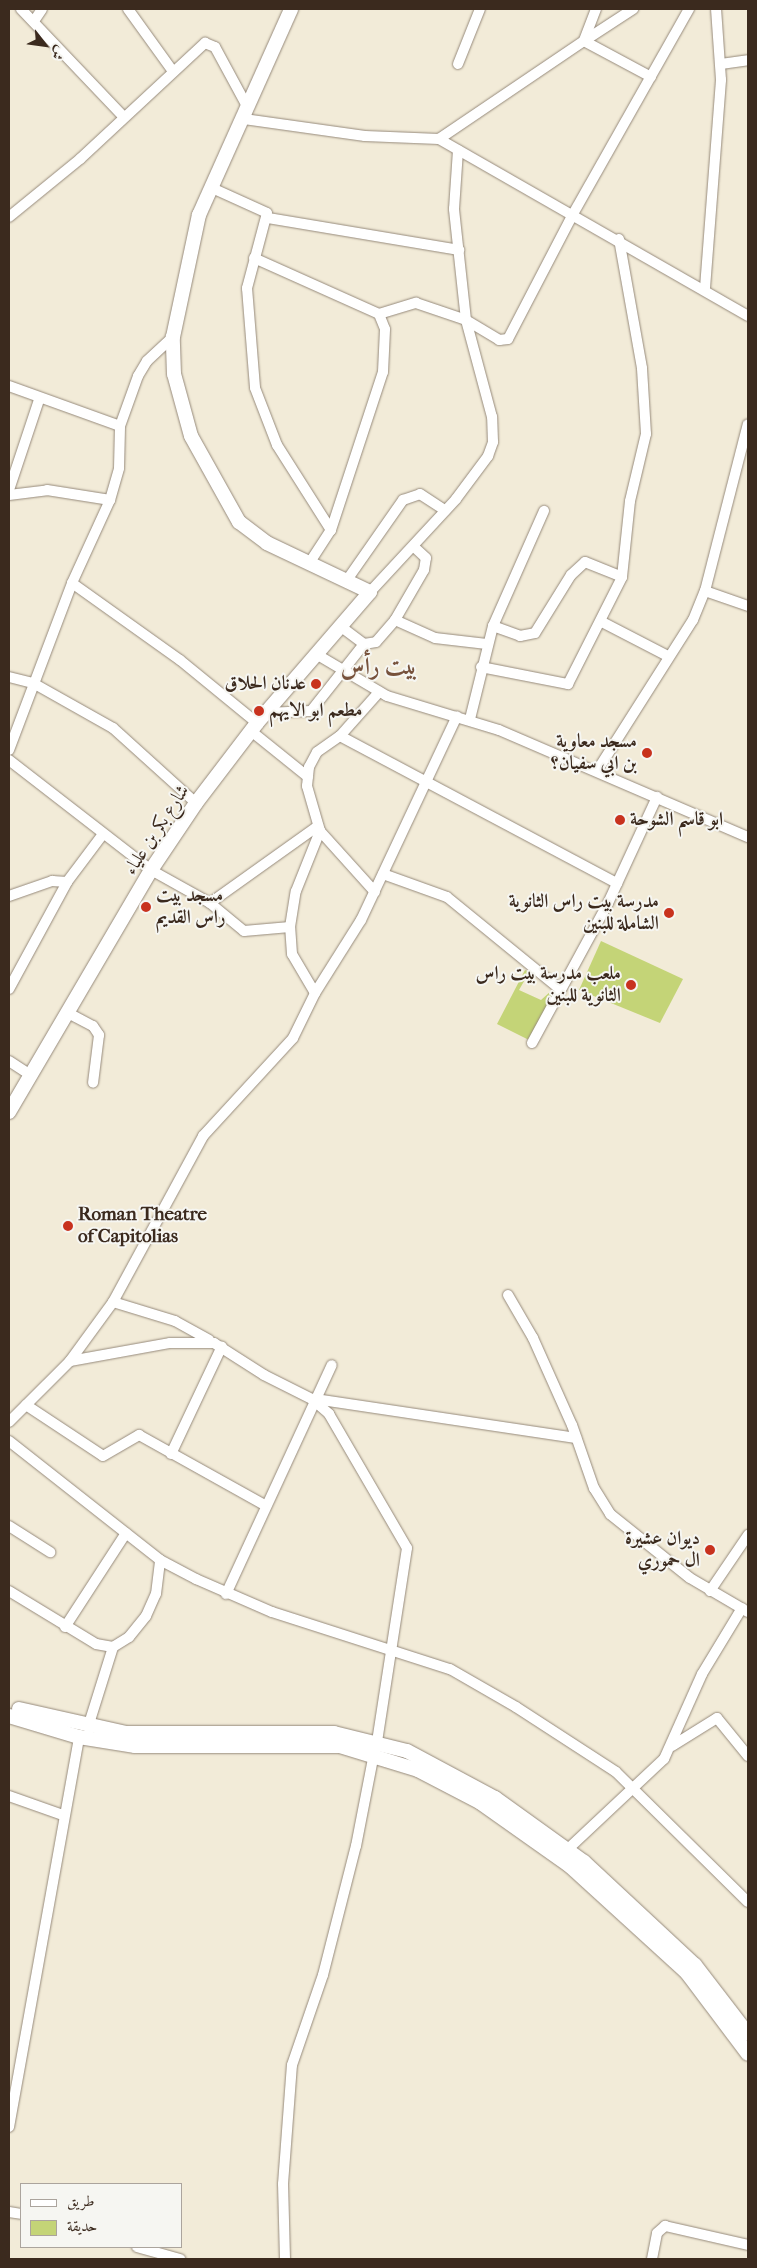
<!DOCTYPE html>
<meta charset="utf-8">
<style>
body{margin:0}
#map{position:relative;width:757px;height:2268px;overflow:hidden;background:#f2ebd8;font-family:"IM FELL French Canon",Amiri,serif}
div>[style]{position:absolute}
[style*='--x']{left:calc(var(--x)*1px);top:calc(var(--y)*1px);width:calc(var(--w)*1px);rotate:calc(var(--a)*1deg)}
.green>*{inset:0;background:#c4d477}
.roads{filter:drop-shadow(0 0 1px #968a7b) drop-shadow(0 0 1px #968a7b)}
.street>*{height:10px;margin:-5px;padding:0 5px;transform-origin:5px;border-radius:5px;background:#fff}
.secondary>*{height:14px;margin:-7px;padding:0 7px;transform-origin:7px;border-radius:7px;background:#fff}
.dots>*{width:14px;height:14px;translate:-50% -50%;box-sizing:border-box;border:2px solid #f6f6f2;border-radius:50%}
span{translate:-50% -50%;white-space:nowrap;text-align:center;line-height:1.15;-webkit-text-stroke:4px #f6f6f2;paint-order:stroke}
.poi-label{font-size:19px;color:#3b2a1e;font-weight:700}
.right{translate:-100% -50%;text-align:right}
.left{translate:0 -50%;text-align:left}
.street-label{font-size:19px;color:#3b2a1e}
.district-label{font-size:24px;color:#77523c;font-weight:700}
.frame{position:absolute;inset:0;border:10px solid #3b2a1e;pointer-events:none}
.legend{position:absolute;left:20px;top:2183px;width:162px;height:65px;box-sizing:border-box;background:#f6f6f2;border:1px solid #aba49d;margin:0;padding:6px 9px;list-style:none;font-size:15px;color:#3b2a1e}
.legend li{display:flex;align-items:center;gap:10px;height:25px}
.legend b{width:25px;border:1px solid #aba49d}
.north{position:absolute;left:20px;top:20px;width:50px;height:50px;-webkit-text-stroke:4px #f6f6f2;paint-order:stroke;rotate:120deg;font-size:14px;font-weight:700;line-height:20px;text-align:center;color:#3b2a1e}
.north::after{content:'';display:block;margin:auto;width:18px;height:22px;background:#3b2a1e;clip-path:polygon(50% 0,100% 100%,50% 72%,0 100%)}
</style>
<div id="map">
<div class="green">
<i style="clip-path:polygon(601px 941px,683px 979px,660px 1023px,579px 990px)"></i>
<i style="clip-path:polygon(525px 970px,536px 975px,527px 976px,519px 990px,541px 1000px,551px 991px,556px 994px,531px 1041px,497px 1024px)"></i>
</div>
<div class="roads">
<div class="street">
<i style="--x:21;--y:9;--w:148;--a:46.4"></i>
<i style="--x:128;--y:9;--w:75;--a:54.2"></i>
<i style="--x:596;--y:9;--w:34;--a:111"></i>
<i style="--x:584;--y:41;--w:59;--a:-33.1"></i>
<i style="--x:34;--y:21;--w:14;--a:-56"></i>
<i style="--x:458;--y:64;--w:59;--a:-68.2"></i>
<i style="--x:721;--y:64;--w:27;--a:-8"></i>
<i style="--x:244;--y:119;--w:122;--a:8"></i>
<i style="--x:365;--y:136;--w:74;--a:2.3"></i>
<i style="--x:439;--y:139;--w:356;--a:29.8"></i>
<i style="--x:439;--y:139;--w:175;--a:-34.1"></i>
<i style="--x:584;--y:41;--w:76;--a:28.2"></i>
<i style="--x:212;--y:188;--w:60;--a:24.4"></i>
<i style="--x:267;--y:213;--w:78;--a:104.9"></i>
<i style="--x:247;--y:288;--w:100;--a:85.4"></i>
<i style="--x:255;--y:388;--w:61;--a:68.9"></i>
<i style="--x:277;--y:445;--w:101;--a:57.6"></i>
<i style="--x:9;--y:217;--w:92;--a:-39.2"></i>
<i style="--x:80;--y:159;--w:171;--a:-42.9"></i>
<i style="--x:205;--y:43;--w:11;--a:22"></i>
<i style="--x:215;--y:47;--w:69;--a:61.6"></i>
<i style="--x:268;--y:218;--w:194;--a:9.5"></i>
<i style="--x:254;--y:258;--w:137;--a:24.1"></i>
<i style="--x:379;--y:314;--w:39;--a:-17"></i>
<i style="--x:416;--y:303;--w:53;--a:18.8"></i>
<i style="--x:466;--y:320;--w:39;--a:31"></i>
<i style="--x:499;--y:340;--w:9;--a:-6"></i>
<i style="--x:508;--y:339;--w:141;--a:-62.5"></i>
<i style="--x:573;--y:214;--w:236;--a:-60.5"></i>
<i style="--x:705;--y:288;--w:209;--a:-85.6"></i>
<i style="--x:721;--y:80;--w:71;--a:-94"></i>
<i style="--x:9;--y:386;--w:118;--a:19.8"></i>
<i style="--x:9;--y:490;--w:95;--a:-71.6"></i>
<i style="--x:9;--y:495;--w:38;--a:-7"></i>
<i style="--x:47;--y:490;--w:64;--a:9"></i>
<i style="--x:310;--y:562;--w:38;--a:-57"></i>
<i style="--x:331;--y:530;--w:166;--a:-71.8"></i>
<i style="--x:383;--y:372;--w:43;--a:-87.3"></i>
<i style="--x:385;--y:329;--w:16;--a:-112"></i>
<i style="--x:347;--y:580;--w:98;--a:-55"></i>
<i style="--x:403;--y:500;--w:18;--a:-19"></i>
<i style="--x:420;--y:494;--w:30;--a:33"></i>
<i style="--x:72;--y:583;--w:133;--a:35.5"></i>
<i style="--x:180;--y:660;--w:99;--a:39.3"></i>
<i style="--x:705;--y:591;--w:172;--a:-75.6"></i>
<i style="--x:370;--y:592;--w:127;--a:-47.2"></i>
<i style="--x:456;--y:499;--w:54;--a:-53.3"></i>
<i style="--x:488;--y:456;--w:15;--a:-70"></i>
<i style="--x:493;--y:442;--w:25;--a:-92"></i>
<i style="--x:492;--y:417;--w:100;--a:-105"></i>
<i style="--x:466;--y:320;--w:112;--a:-96.2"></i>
<i style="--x:454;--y:209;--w:59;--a:-86.1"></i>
<i style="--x:395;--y:620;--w:44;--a:24.2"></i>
<i style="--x:435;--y:638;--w:52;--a:6.6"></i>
<i style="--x:602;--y:622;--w:74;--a:27.3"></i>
<i style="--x:493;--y:626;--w:29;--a:20"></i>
<i style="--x:520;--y:636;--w:15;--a:-11"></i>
<i style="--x:535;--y:633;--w:68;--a:-58.2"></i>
<i style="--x:571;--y:575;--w:19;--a:-43"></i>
<i style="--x:585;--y:562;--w:40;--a:22"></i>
<i style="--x:364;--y:644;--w:12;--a:-9"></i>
<i style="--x:376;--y:642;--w:29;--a:-49"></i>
<i style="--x:395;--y:620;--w:58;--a:-59.9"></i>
<i style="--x:424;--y:570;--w:12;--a:-81"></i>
<i style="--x:426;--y:558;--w:16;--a:-137"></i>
<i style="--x:316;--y:654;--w:82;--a:30.6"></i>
<i style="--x:387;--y:696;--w:117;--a:16.9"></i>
<i style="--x:499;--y:730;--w:271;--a:23.3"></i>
<i style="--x:481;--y:667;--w:89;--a:11.1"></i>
<i style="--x:568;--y:684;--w:120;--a:-63.2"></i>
<i style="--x:622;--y:577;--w:76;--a:-84"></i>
<i style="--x:630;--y:501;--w:69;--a:-76.6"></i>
<i style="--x:646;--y:434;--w:66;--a:-93.5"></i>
<i style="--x:642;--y:368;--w:131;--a:-100.1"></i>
<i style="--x:9;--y:677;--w:25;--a:14"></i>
<i style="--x:33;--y:683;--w:92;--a:29.4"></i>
<i style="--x:113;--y:728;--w:112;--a:42.1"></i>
<i style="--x:266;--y:713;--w:45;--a:-2.5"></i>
<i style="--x:311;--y:711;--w:85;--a:-51.7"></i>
<i style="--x:364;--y:644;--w:30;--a:-143"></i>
<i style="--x:470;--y:719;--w:96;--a:-76.1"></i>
<i style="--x:493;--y:626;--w:126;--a:-66.1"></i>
<i style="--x:251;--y:731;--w:73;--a:38.9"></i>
<i style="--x:340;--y:736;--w:314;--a:28"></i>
<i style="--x:9;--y:750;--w:178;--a:-69.3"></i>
<i style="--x:72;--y:583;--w:91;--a:-65.4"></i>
<i style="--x:110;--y:500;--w:33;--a:-74"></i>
<i style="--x:119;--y:468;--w:42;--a:-88.6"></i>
<i style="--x:120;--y:426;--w:53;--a:-70.2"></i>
<i style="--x:138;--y:376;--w:17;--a:-59"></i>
<i style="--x:147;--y:361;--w:35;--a:-43"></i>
<i style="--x:9;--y:760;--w:180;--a:37.8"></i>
<i style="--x:151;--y:870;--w:68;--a:29.2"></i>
<i style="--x:210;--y:903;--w:44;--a:39.5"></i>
<i style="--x:244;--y:931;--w:46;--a:-5"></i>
<i style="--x:597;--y:771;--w:179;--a:-57.6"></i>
<i style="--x:693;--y:620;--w:31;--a:-68"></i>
<i style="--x:705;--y:591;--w:46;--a:19.2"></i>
<i style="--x:320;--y:831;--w:82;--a:48"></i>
<i style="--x:383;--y:874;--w:68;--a:19.8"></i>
<i style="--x:447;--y:897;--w:147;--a:39.2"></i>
<i style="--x:9;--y:896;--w:46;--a:-19.2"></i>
<i style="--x:52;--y:881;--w:15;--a:4"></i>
<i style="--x:210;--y:903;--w:133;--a:-35.5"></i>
<i style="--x:9;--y:989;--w:122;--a:-61.5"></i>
<i style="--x:67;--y:882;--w:60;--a:-53.1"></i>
<i style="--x:315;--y:993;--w:45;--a:-120.5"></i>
<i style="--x:292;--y:954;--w:27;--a:-94"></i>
<i style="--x:290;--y:927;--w:36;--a:-81"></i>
<i style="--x:296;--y:891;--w:65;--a:-68.2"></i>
<i style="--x:320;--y:831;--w:47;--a:-106.1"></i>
<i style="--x:307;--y:786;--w:19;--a:-84"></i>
<i style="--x:309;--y:767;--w:17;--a:-62"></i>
<i style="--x:317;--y:752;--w:28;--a:-35"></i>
<i style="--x:340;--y:736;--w:59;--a:-48.4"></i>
<i style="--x:70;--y:1014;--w:26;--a:28"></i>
<i style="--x:93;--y:1026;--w:11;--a:56"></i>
<i style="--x:99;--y:1035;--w:48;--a:97.1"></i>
<i style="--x:532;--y:1043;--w:159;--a:-61.5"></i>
<i style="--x:608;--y:903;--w:117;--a:-65.2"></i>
<i style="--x:9;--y:1061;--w:27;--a:33"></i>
<i style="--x:508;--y:1295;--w:50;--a:59.8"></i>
<i style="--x:533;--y:1338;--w:95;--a:65.9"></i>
<i style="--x:572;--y:1425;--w:67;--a:70.8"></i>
<i style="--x:594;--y:1488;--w:31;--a:58"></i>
<i style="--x:610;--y:1514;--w:102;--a:38.7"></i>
<i style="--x:690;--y:1578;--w:67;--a:30.4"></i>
<i style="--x:113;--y:1302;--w:65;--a:17"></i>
<i style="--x:175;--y:1321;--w:39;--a:29"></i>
<i style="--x:70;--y:1361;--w:102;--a:-10.2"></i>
<i style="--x:170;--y:1343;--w:44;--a:0"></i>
<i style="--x:214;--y:1343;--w:59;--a:32.6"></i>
<i style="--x:264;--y:1375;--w:54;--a:26.6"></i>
<i style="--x:312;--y:1399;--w:23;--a:41"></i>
<i style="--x:329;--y:1414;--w:155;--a:59.8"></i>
<i style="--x:407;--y:1548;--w:195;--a:98.8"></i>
<i style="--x:315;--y:1399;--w:264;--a:8.5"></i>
<i style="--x:26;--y:1405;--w:92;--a:33.5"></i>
<i style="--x:103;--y:1456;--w:42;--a:-30.3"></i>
<i style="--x:139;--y:1435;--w:144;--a:29.1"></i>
<i style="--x:9;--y:1422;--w:86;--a:-45"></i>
<i style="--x:70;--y:1361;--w:73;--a:-53.9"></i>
<i style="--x:113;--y:1302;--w:189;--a:-61.5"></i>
<i style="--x:203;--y:1136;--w:133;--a:-47.4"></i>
<i style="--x:293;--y:1038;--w:50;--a:-63.9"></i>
<i style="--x:315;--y:993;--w:86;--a:-57.8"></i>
<i style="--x:361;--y:920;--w:225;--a:-64.8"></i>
<i style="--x:9;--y:1441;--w:192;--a:38.2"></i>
<i style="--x:160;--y:1560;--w:41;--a:27.8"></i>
<i style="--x:196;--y:1579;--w:83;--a:23.5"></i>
<i style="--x:272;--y:1612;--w:187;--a:17.8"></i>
<i style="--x:450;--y:1669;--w:76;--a:29.9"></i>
<i style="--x:516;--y:1707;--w:119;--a:33"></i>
<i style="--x:616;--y:1772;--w:185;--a:44.6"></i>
<i style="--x:171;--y:1454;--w:119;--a:-64.7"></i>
<i style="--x:9;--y:1526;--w:49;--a:32.4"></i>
<i style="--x:9;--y:1591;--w:102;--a:31.3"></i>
<i style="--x:96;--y:1644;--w:17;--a:10"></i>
<i style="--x:113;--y:1647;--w:19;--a:-32"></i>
<i style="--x:129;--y:1637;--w:27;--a:-51"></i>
<i style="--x:146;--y:1616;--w:24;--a:-66"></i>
<i style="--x:156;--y:1594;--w:34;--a:-83"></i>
<i style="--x:710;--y:1591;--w:68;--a:-55.8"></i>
<i style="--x:226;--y:1594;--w:252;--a:-65.2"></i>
<i style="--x:65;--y:1627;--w:112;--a:-57"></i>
<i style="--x:88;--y:1727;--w:84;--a:-72.6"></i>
<i style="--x:672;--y:1746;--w:53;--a:-31.9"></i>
<i style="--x:717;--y:1718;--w:49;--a:50.8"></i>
<i style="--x:9;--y:1796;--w:57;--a:19.4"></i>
<i style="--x:568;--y:1849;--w:132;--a:-43.2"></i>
<i style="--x:664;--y:1759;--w:93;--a:-65.9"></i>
<i style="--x:702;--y:1674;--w:77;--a:-58.8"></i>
<i style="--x:9;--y:2127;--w:396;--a:-79.8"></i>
<i style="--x:9;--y:2212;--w:12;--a:9"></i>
<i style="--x:137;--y:2247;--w:45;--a:15.6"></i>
<i style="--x:285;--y:2259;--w:75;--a:-91.5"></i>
<i style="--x:283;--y:2184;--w:119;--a:-85.7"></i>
<i style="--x:292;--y:2065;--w:95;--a:-71"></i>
<i style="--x:323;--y:1975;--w:133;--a:-75.7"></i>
<i style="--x:356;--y:1846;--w:95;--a:-79"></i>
<i style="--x:652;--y:2259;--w:26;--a:-79"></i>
<i style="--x:657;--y:2233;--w:11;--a:-41"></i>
<i style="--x:665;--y:2226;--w:85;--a:12.9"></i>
</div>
<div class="secondary">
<i style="--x:9;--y:1112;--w:281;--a:-59.6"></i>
<i style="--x:151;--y:870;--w:81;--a:-56.1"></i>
<i style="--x:196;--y:803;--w:101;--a:-52.7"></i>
<i style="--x:257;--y:723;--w:173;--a:-49.2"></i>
<i style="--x:370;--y:592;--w:114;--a:-154.6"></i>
<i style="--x:267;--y:543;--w:35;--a:-143"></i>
<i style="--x:239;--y:522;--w:98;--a:-119.2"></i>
<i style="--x:191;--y:436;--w:64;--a:-105.3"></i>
<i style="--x:174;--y:374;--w:37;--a:-92"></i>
<i style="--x:173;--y:337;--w:125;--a:-78"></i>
<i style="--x:199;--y:215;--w:226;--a:-65.9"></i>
<i style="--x:19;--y:1709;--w:110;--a:12.6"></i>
<i style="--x:126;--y:1733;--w:208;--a:0"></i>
<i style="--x:334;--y:1733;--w:75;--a:13.9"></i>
<i style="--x:407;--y:1751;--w:100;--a:28.1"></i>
<i style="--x:495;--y:1798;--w:110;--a:35.7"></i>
<i style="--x:584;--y:1862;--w:151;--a:42.9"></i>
<i style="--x:695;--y:1965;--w:87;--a:52.5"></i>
<i style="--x:9;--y:1716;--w:73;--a:16.7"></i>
<i style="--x:79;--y:1737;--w:57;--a:9.1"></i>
<i style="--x:135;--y:1746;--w:205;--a:0"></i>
<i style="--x:340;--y:1746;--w:82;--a:17.1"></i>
<i style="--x:418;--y:1770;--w:71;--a:27.6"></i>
<i style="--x:481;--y:1803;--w:109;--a:35.3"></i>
<i style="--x:570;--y:1866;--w:159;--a:42.4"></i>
<i style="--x:687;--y:1973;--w:101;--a:53"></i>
</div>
</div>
<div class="dots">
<i style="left:316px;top:684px;background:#c8321e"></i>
<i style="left:259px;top:711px;background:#c8321e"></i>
<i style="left:647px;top:753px;background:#c8321e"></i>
<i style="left:620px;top:820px;background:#c8321e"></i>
<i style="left:146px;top:907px;background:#c8321e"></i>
<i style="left:669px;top:913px;background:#c8321e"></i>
<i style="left:631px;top:985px;background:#c8321e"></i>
<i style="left:68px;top:1226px;background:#c8321e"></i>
<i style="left:710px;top:1550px;background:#c8321e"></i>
</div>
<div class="poi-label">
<span class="right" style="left:306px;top:684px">عدنان الحلاق</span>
<span class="left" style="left:269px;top:711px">مطعم ابو الايهم</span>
<span class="right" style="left:637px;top:753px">مسجد معاوية<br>بن ابي سفيان؟</span>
<span class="left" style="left:630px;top:820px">ابو قاسم الشوحة</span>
<span class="left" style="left:156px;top:907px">مسجد بيت<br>راس القديم</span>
<span class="right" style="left:659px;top:913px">مدرسة بيت راس الثانوية<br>الشاملة للبنين</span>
<span class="right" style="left:621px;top:985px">ملعب مدرسة بيت راس<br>الثانوية للبنين</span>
<span class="left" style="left:78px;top:1226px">Roman Theatre<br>of Capitolias</span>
<span class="right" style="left:700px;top:1550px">ديوان عشيرة<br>ال حموري</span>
</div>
<div class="street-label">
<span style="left:157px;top:830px;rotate:-57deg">شارع بكر بن علياء</span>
</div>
<div class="district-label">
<span style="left:379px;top:667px">بيت رأس</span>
</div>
<div class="frame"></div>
<ul class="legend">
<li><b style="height:6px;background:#fff"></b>طريق</li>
<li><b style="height:14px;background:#c4d477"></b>حديقة</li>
</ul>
<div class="north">ش</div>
</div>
